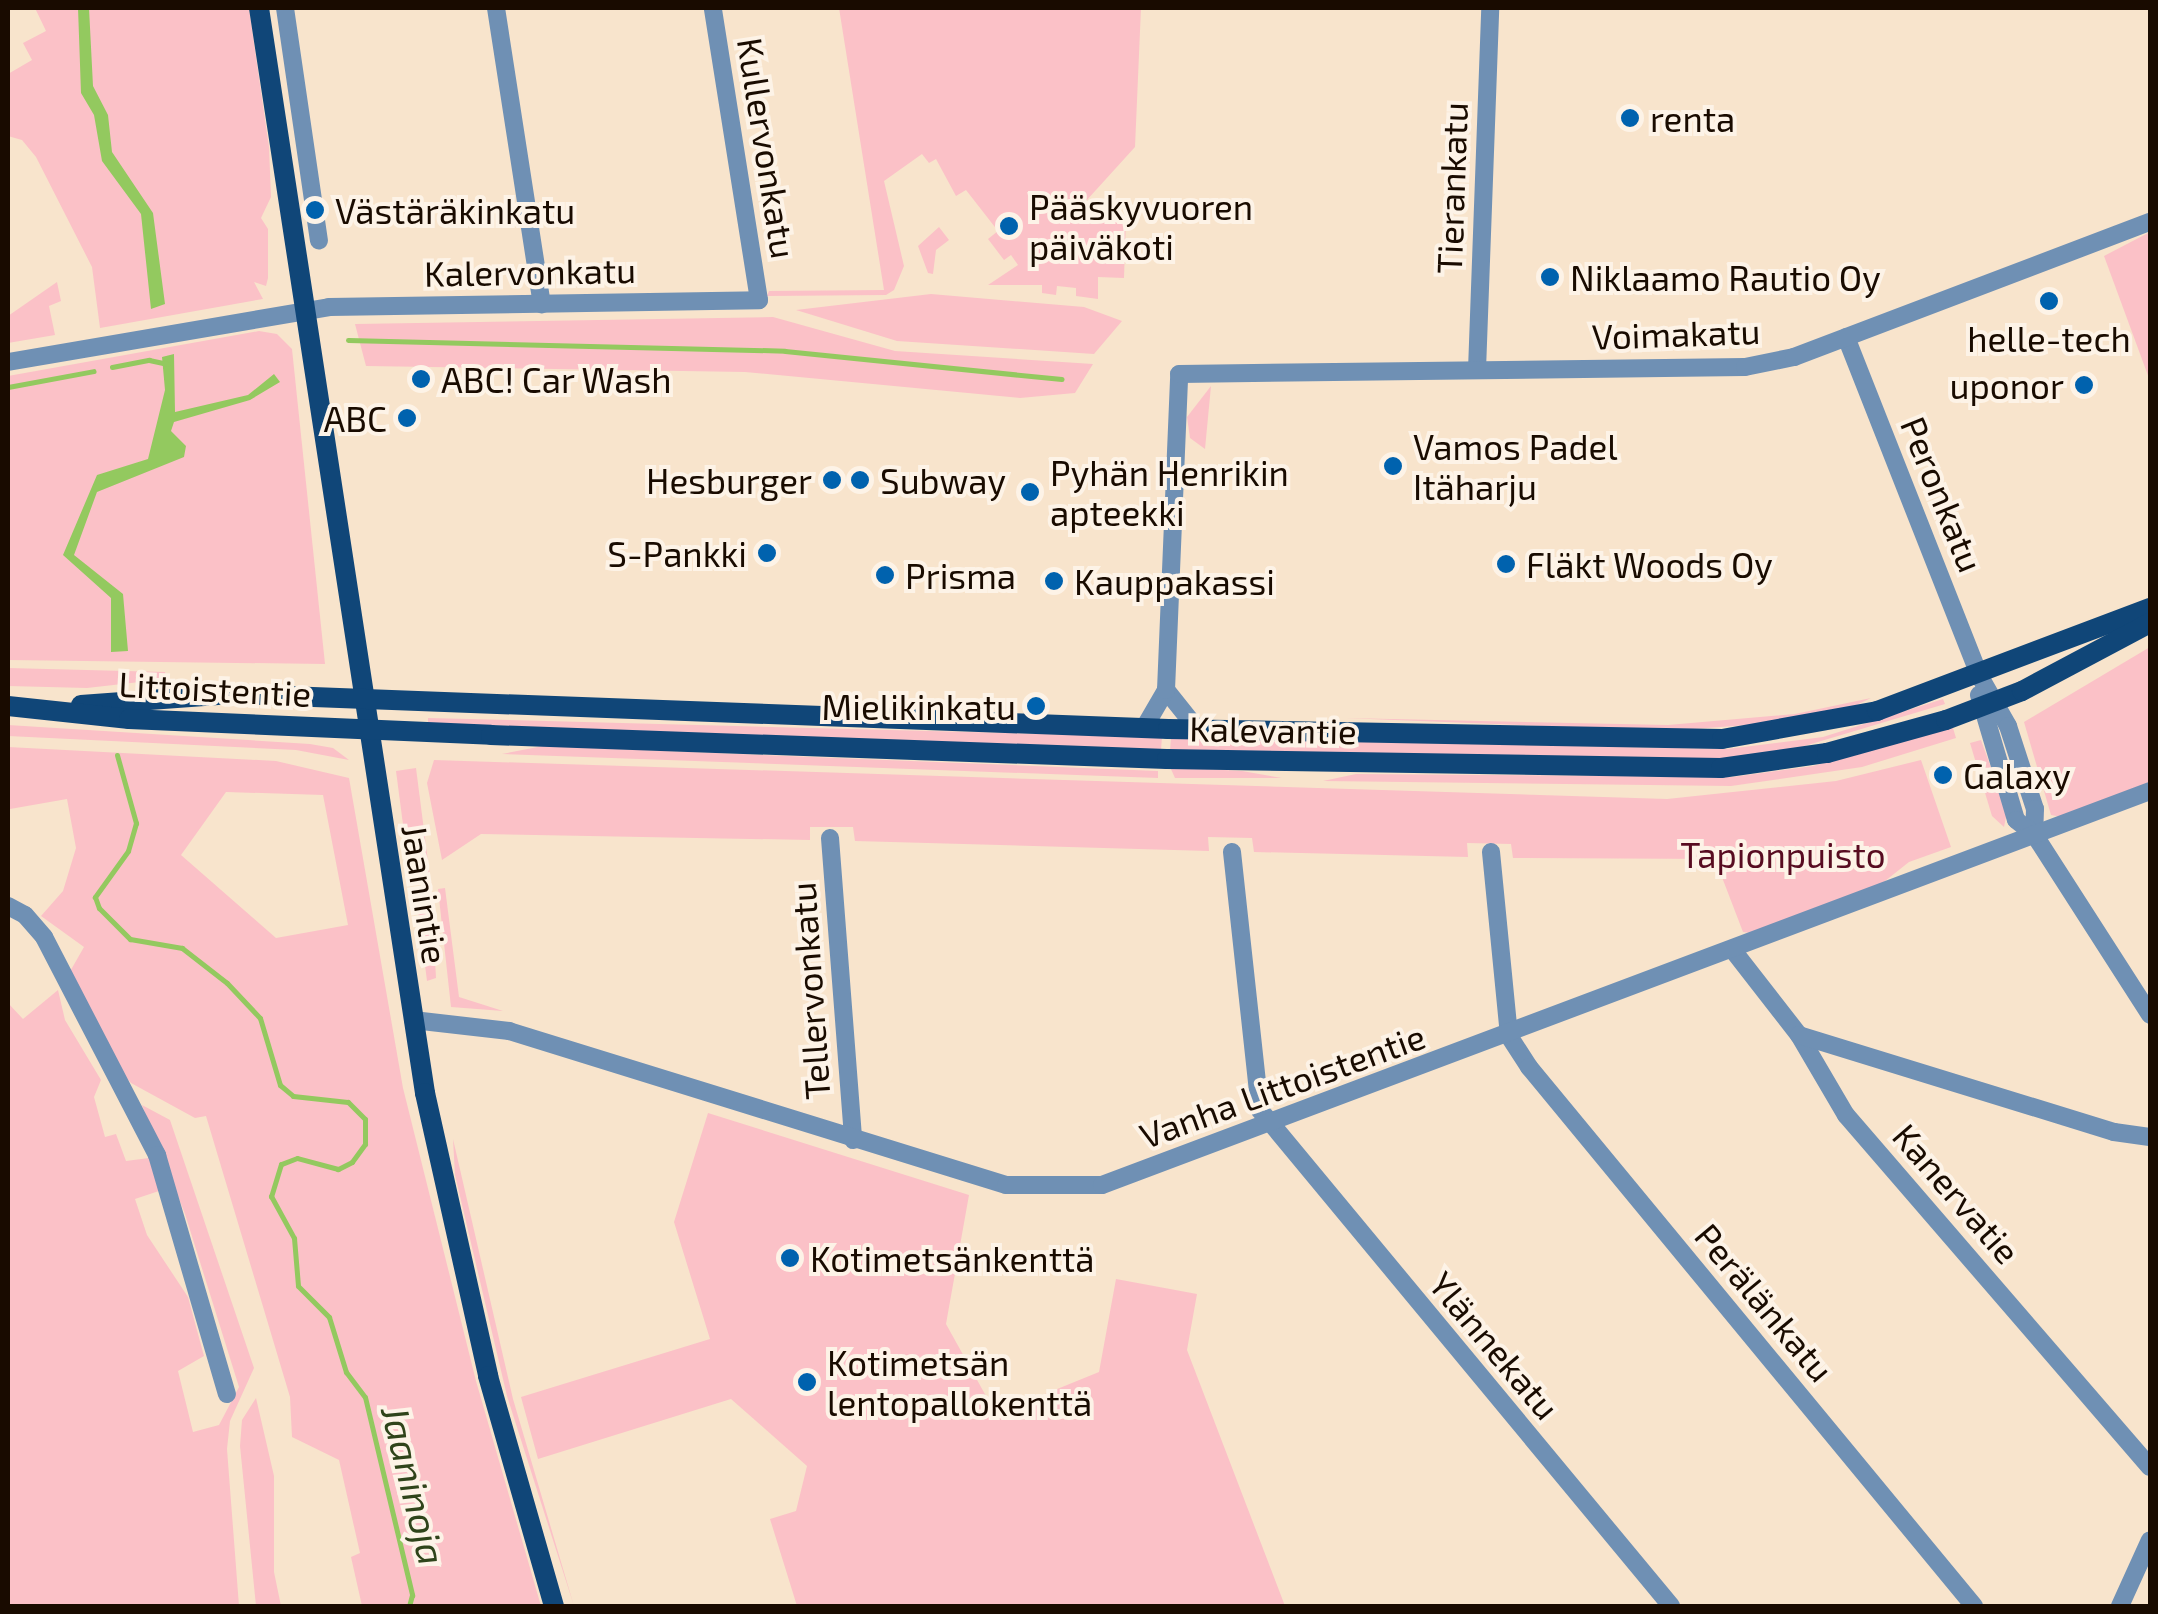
<!DOCTYPE html>
<meta charset="utf-8">
<style>
body{margin:0}
#map{position:relative;width:2158px;height:1614px;overflow:hidden;background:#f8e4cc;font-family:"Exo 2",sans-serif}
div>[style]{position:absolute}
[style*='--x']{left:calc(var(--x)*1px);top:calc(var(--y)*1px);width:calc(var(--w)*1px);rotate:calc(var(--a)*1deg)}
.green>*{inset:0;background:#fbc1c7}
.water>*{inset:0;background:#93c95f}
.stream>*{height:5px;margin:-2.5px;padding:0 2.5px;transform-origin:2.5px;border-radius:2.5px;background:#93c95f}
.minor>*{height:18px;margin:-9px;padding:0 9px;transform-origin:9px;border-radius:9px;background:#6f90b4}
.major>*{height:20px;margin:-10px;padding:0 10px;transform-origin:10px;border-radius:10px;background:#104678}
.dots>*{width:28px;height:28px;translate:-50% -50%;box-sizing:border-box;border:5px solid #fdf3e7;border-radius:50%}
span{translate:-50% -50%;white-space:nowrap;text-align:center;line-height:1.15;-webkit-text-stroke:8px #fdf3e7;paint-order:stroke}
.poi-label{font-size:35px;color:#190b00}
.left{translate:0 -50%;text-align:left}
.right{translate:-100% -50%;text-align:right}
.street-label{font-size:35px;color:#190b00}
.park-label{font-size:35px;color:#580c21}
.water-label{font-size:38px;color:#2f441a;font-style:italic}
.frame{position:absolute;inset:0;border:10px solid #190b00;pointer-events:none}
</style>
<div id="map">
<div class="green">
<i style="clip-path:polygon(35px 8px,249px 8px,269px 147px,271px 197px,261px 218px,268px 229px,268px 278px,266px 286px,254px 282px,263px 299px,100px 328px,92px 267px,36px 157px,22px 140px,8px 136px,8px 74px,32px 60px,23px 43px,46px 31px)"></i>
<i style="clip-path:polygon(839px 8px,1141px 8px,1135px 147px,1076px 212px,1050px 216px,1126px 218px,1124px 278px,1098px 277px,1098px 299px,1076px 296px,1076px 288px,1057px 286px,1056px 295px,1042px 293px,1042px 285px,988px 285px,1018px 265px,1011px 255px,1004px 260px,988px 239px,998px 231px,966px 190px,956px 196px,936px 159px,929px 163px,922px 154px,884px 181px,904px 266px,894px 290px,886px 295px,767px 296px,769px 291px,884px 290px)"></i>
<i style="clip-path:polygon(939px 227px,949px 240px,936px 250px,933px 274px,928px 273px,918px 246px)"></i>
<i style="clip-path:polygon(2150px 232px,2150px 381px,2104px 256px)"></i>
<i style="clip-path:polygon(57px 282px,61px 301px,49px 306px,55px 335px,8px 343px,8px 316px)"></i>
<i style="clip-path:polygon(931px 294px,1084px 307px,1122px 321px,1094px 354px,897px 341px,796px 310px)"></i>
<i style="clip-path:polygon(773px 317px,895px 351px,1093px 364px,1075px 393px,1020px 398px,745px 372px,366px 366px,355px 324px)"></i>
<i style="clip-path:polygon(259px 331px,277px 334px,292px 349px,325px 664px,8px 660px,8px 376px)"></i>
<i style="clip-path:polygon(1211px 386px,1205px 449px,1190px 438px,1187px 417px)"></i>
<i style="clip-path:polygon(2150px 647px,2150px 783px,2062px 817px,2051px 815px,2024px 722px)"></i>
<i style="clip-path:polygon(8px 668px,165px 672px,166px 679px,87px 688px,8px 686px)"></i>
<i style="clip-path:polygon(1871px 698px,1850px 708px,1775px 723px,1666px 731px,1345px 718px,1668px 725px,1795px 714px)"></i>
<i style="clip-path:polygon(1943px 699px,1945px 704px,1791px 750px,1727px 759px,1170px 751px,1171px 738px,1727px 749px,1823px 737px)"></i>
<i style="clip-path:polygon(428px 718px,1162px 737px,1161px 750px,428px 723px)"></i>
<i style="clip-path:polygon(8px 725px,310px 744px,333px 748px,349px 760px,296px 750px,8px 736px)"></i>
<i style="clip-path:polygon(1953px 728px,1956px 738px,1862px 767px,1731px 786px,1323px 781px,1356px 774px,1732px 777px,1813px 766px)"></i>
<i style="clip-path:polygon(1981px 740px,2007px 812px,2004px 827px,1992px 816px,1970px 743px)"></i>
<i style="clip-path:polygon(543px 746px,1158px 771px,1158px 778px,502px 754px)"></i>
<i style="clip-path:polygon(evenodd,8px 747px,276px 761px,349px 778px,403px 1088px,476px 1381px,541px 1606px,362px 1606px,351px 1557px,360px 1553px,339px 1460px,292px 1437px,290px 1397px,206px 1116px,195px 1118px,131px 1083px,116px 1066px,68px 975px,84px 947px,41px 916px,63px 891px,76px 848px,67px 799px,10px 809px,8px 747px,226px 792px,323px 795px,348px 925px,276px 938px,181px 855px,226px 792px)"></i>
<i style="clip-path:polygon(434px 760px,1667px 799px,1836px 781px,1921px 760px,1951px 847px,1909px 862px,1880px 885px,1751px 933px,1743px 932px,1715px 859px,1513px 858px,1511px 844px,1467px 843px,1468px 857px,1254px 852px,1252px 838px,1208px 837px,1209px 851px,855px 841px,853px 827px,810px 827px,810px 840px,481px 834px,442px 860px,427px 783px)"></i>
<i style="clip-path:polygon(1170px 767px,1242px 771px,1282px 778px,1175px 778px)"></i>
<i style="clip-path:polygon(416px 768px,430px 877px,410px 878px,396px 771px)"></i>
<i style="clip-path:polygon(431px 886px,436px 978px,427px 981px,415px 887px)"></i>
<i style="clip-path:polygon(445px 888px,459px 997px,503px 1011px,451px 1007px,438px 889px)"></i>
<i style="clip-path:polygon(58px 990px,65px 1020px,101px 1080px,94px 1097px,105px 1137px,116px 1134px,126px 1161px,149px 1158px,159px 1191px,135px 1199px,147px 1235px,188px 1297px,204px 1356px,178px 1371px,193px 1432px,219px 1425px,239px 1387px,185px 1214px,142px 1105px,170px 1120px,254px 1368px,230px 1421px,227px 1449px,239px 1606px,8px 1606px,8px 1003px,23px 1019px)"></i>
<i style="clip-path:polygon(708px 1113px,969px 1195px,946px 1324px,996px 1414px,1099px 1372px,1116px 1279px,1197px 1294px,1187px 1350px,1285px 1606px,797px 1606px,770px 1519px,796px 1511px,807px 1466px,731px 1399px,538px 1459px,521px 1397px,710px 1339px,674px 1222px)"></i>
<i style="clip-path:polygon(453px 1139px,513px 1399px,574px 1606px,507px 1396px,455px 1175px)"></i>
<i style="clip-path:polygon(256px 1398px,274px 1476px,274px 1572px,281px 1606px,256px 1606px,240px 1446px,242px 1420px)"></i>
</div>
<div class="water">
<i style="clip-path:polygon(78px 8px,89px 8px,93px 86px,108px 115px,112px 152px,153px 213px,165px 304px,151px 309px,141px 214px,102px 161px,94px 115px,81px 93px)"></i>
<i style="clip-path:polygon(174px 354px,175px 412px,248px 395px,274px 374px,280px 382px,250px 400px,174px 422px,171px 431px,186px 446px,184px 457px,97px 492px,74px 555px,123px 594px,128px 651px,111px 652px,111px 598px,63px 555px,97px 475px,148px 459px,165px 390px,162px 357px)"></i>
</div>
<div class="stream">
<i style="--x:348;--y:340;--w:437;--a:1.4"></i>
<i style="--x:785;--y:351;--w:278;--a:5.8"></i>
<i style="--x:112;--y:367;--w:38;--a:-11"></i>
<i style="--x:149;--y:360;--w:19;--a:12"></i>
<i style="--x:8;--y:387;--w:87;--a:-10.5"></i>
<i style="--x:117;--y:755;--w:71;--a:74.4"></i>
<i style="--x:136;--y:823;--w:29;--a:106"></i>
<i style="--x:128;--y:851;--w:57;--a:125.7"></i>
<i style="--x:95;--y:897;--w:12;--a:70"></i>
<i style="--x:99;--y:908;--w:44;--a:45"></i>
<i style="--x:130;--y:939;--w:53;--a:9.8"></i>
<i style="--x:182;--y:948;--w:57;--a:37.9"></i>
<i style="--x:227;--y:983;--w:48;--a:46.7"></i>
<i style="--x:260;--y:1018;--w:70;--a:73.4"></i>
<i style="--x:280;--y:1085;--w:17;--a:40"></i>
<i style="--x:293;--y:1096;--w:55;--a:6.2"></i>
<i style="--x:348;--y:1102;--w:24;--a:45"></i>
<i style="--x:365;--y:1119;--w:25;--a:90"></i>
<i style="--x:365;--y:1144;--w:22;--a:126"></i>
<i style="--x:352;--y:1162;--w:16;--a:153"></i>
<i style="--x:338;--y:1169;--w:42;--a:-165"></i>
<i style="--x:297;--y:1158;--w:17;--a:159"></i>
<i style="--x:281;--y:1164;--w:34;--a:107"></i>
<i style="--x:271;--y:1196;--w:48;--a:61.3"></i>
<i style="--x:294;--y:1238;--w:48;--a:85.2"></i>
<i style="--x:298;--y:1286;--w:44;--a:45"></i>
<i style="--x:329;--y:1317;--w:58;--a:72.8"></i>
<i style="--x:346;--y:1372;--w:31;--a:53"></i>
<i style="--x:365;--y:1397;--w:204;--a:76.6"></i>
<i style="--x:412;--y:1595;--w:11;--a:105"></i>
</div>
<div class="minor">
<i style="--x:285;--y:8;--w:235;--a:81.7"></i>
<i style="--x:496;--y:8;--w:300;--a:81.2"></i>
<i style="--x:1846;--y:337;--w:363;--a:68.5"></i>
<i style="--x:1979;--y:675;--w:59;--a:60.4"></i>
<i style="--x:2008;--y:726;--w:87;--a:72"></i>
<i style="--x:2035;--y:809;--w:25;--a:92"></i>
<i style="--x:8;--y:362;--w:326;--a:-9.7"></i>
<i style="--x:329;--y:307;--w:430;--a:-0.9"></i>
<i style="--x:759;--y:300;--w:296;--a:-99"></i>
<i style="--x:1477;--y:370;--w:362;--a:-87.9"></i>
<i style="--x:1166;--y:690;--w:51;--a:51.3"></i>
<i style="--x:1979;--y:695;--w:130;--a:73.5"></i>
<i style="--x:2016;--y:820;--w:23;--a:38"></i>
<i style="--x:2034;--y:834;--w:215;--a:57.3"></i>
<i style="--x:1144;--y:728;--w:44;--a:-59.9"></i>
<i style="--x:1166;--y:690;--w:316;--a:-87.6"></i>
<i style="--x:1179;--y:374;--w:566;--a:-0.71"></i>
<i style="--x:1745;--y:367;--w:50;--a:-11.5"></i>
<i style="--x:1794;--y:357;--w:381;--a:-20.8"></i>
<i style="--x:830;--y:838;--w:303;--a:85.6"></i>
<i style="--x:1232;--y:852;--w:260;--a:83.8"></i>
<i style="--x:1260;--y:1110;--w:644;--a:50.35"></i>
<i style="--x:1491;--y:852;--w:185;--a:84.4"></i>
<i style="--x:1509;--y:1036;--w:37;--a:57"></i>
<i style="--x:1529;--y:1067;--w:699;--a:50.46"></i>
<i style="--x:8;--y:906;--w:19;--a:28"></i>
<i style="--x:25;--y:915;--w:29;--a:49"></i>
<i style="--x:44;--y:937;--w:246;--a:62.6"></i>
<i style="--x:157;--y:1155;--w:249;--a:73.7"></i>
<i style="--x:1732;--y:949;--w:109;--a:52.1"></i>
<i style="--x:1799;--y:1035;--w:93;--a:59.6"></i>
<i style="--x:1846;--y:1115;--w:465;--a:49.2"></i>
<i style="--x:413;--y:1020;--w:97;--a:6.5"></i>
<i style="--x:509;--y:1031;--w:520;--a:17.22"></i>
<i style="--x:1006;--y:1185;--w:96;--a:0"></i>
<i style="--x:1102;--y:1185;--w:1120;--a:-20.6"></i>
<i style="--x:1799;--y:1035;--w:330;--a:17.1"></i>
<i style="--x:2114;--y:1132;--w:36;--a:8"></i>
<i style="--x:2120;--y:1606;--w:72;--a:-65.6"></i>
</div>
<div class="major">
<i style="--x:259;--y:8;--w:1098;--a:81.3"></i>
<i style="--x:425;--y:1093;--w:290;--a:77.4"></i>
<i style="--x:488;--y:1376;--w:239;--a:74"></i>
<i style="--x:81;--y:705;--w:151;--a:-4.2"></i>
<i style="--x:232;--y:694;--w:937;--a:2.14"></i>
<i style="--x:1168;--y:729;--w:554;--a:1.03"></i>
<i style="--x:1722;--y:739;--w:158;--a:-10.2"></i>
<i style="--x:1877;--y:711;--w:292;--a:-20.7"></i>
<i style="--x:8;--y:706;--w:122;--a:6.1"></i>
<i style="--x:129;--y:719;--w:362;--a:2.5"></i>
<i style="--x:491;--y:735;--w:676;--a:2.03"></i>
<i style="--x:1167;--y:759;--w:554;--a:0.93"></i>
<i style="--x:1721;--y:768;--w:107;--a:-8.1"></i>
<i style="--x:1827;--y:753;--w:123;--a:-15.5"></i>
<i style="--x:1946;--y:720;--w:81;--a:-20.9"></i>
<i style="--x:2022;--y:691;--w:145;--a:-28"></i>
</div>
<div class="dots">
<i style="left:1630px;top:118px;background:#0062ae"></i>
<i style="left:315px;top:210px;background:#0062ae"></i>
<i style="left:1009px;top:226px;background:#0062ae"></i>
<i style="left:1550px;top:277px;background:#0062ae"></i>
<i style="left:2049px;top:301px;background:#0062ae"></i>
<i style="left:421px;top:379px;background:#0062ae"></i>
<i style="left:2084px;top:385px;background:#0062ae"></i>
<i style="left:407px;top:418px;background:#0062ae"></i>
<i style="left:1393px;top:466px;background:#0062ae"></i>
<i style="left:832px;top:480px;background:#0062ae"></i>
<i style="left:860px;top:480px;background:#0062ae"></i>
<i style="left:1030px;top:492px;background:#0062ae"></i>
<i style="left:767px;top:553px;background:#0062ae"></i>
<i style="left:1506px;top:564px;background:#0062ae"></i>
<i style="left:885px;top:575px;background:#0062ae"></i>
<i style="left:1054px;top:581px;background:#0062ae"></i>
<i style="left:1036px;top:706px;background:#0062ae"></i>
<i style="left:1943px;top:775px;background:#0062ae"></i>
<i style="left:790px;top:1258px;background:#0062ae"></i>
<i style="left:807px;top:1382px;background:#0062ae"></i>
</div>
<div class="poi-label">
<span class="left" style="left:1650px;top:118px">renta</span>
<span class="left" style="left:1029px;top:226px">Pääskyvuoren<br>päiväkoti</span>
<span class="left" style="left:335px;top:210px">Västäräkinkatu</span>
<span class="left" style="left:1570px;top:277px">Niklaamo Rautio Oy</span>
<span style="left:2049px;top:338px">helle-tech</span>
<span class="left" style="left:441px;top:379px">ABC! Car Wash</span>
<span class="right" style="left:2064px;top:385px">uponor</span>
<span class="right" style="left:387px;top:418px">ABC</span>
<span class="left" style="left:1413px;top:466px">Vamos Padel<br>Itäharju</span>
<span class="left" style="left:1050px;top:492px">Pyhän Henrikin<br>apteekki</span>
<span class="right" style="left:812px;top:480px">Hesburger</span>
<span class="left" style="left:880px;top:480px">Subway</span>
<span class="right" style="left:747px;top:553px">S-Pankki</span>
<span class="left" style="left:1526px;top:564px">Fläkt Woods Oy</span>
<span class="left" style="left:905px;top:575px">Prisma</span>
<span class="left" style="left:1074px;top:581px">Kauppakassi</span>
<span class="right" style="left:1016px;top:706px">Mielikinkatu</span>
<span class="left" style="left:1963px;top:775px">Galaxy</span>
<span class="left" style="left:810px;top:1258px">Kotimetsänkenttä</span>
<span class="left" style="left:827px;top:1382px">Kotimetsän<br>lentopallokenttä</span>
</div>
<div class="street-label">
<span style="left:768px;top:148px;rotate:81deg">Kullervonkatu</span>
<span style="left:1451px;top:188px;rotate:-88deg">Tierankatu</span>
<span style="left:530px;top:271px;rotate:-1deg">Kalervonkatu</span>
<span style="left:1676px;top:333px;rotate:-2deg">Voimakatu</span>
<span style="left:1943px;top:494px;rotate:68deg">Peronkatu</span>
<span style="left:215px;top:688px;rotate:3deg">Littoistentie</span>
<span style="left:1273px;top:729px;rotate:1deg">Kalevantie</span>
<span style="left:426px;top:894px;rotate:81deg">Jaanintie</span>
<span style="left:809px;top:991px;rotate:-94deg">Tellervonkatu</span>
<span style="left:1282px;top:1085px;rotate:-20deg">Vanha Littoistentie</span>
<span style="left:1957px;top:1193px;rotate:49deg">Kanervatie</span>
<span style="left:1765px;top:1302px;rotate:50deg">Perälänkatu</span>
<span style="left:1495px;top:1345px;rotate:50deg">Ylännekatu</span>
</div>
<div class="park-label">
<span style="left:1783px;top:854px">Tapionpuisto</span>
</div>
<div class="water-label">
<span style="left:414px;top:1485px;rotate:76deg">Jaaninoja</span>
</div>
<div class="frame"></div>
</div>
